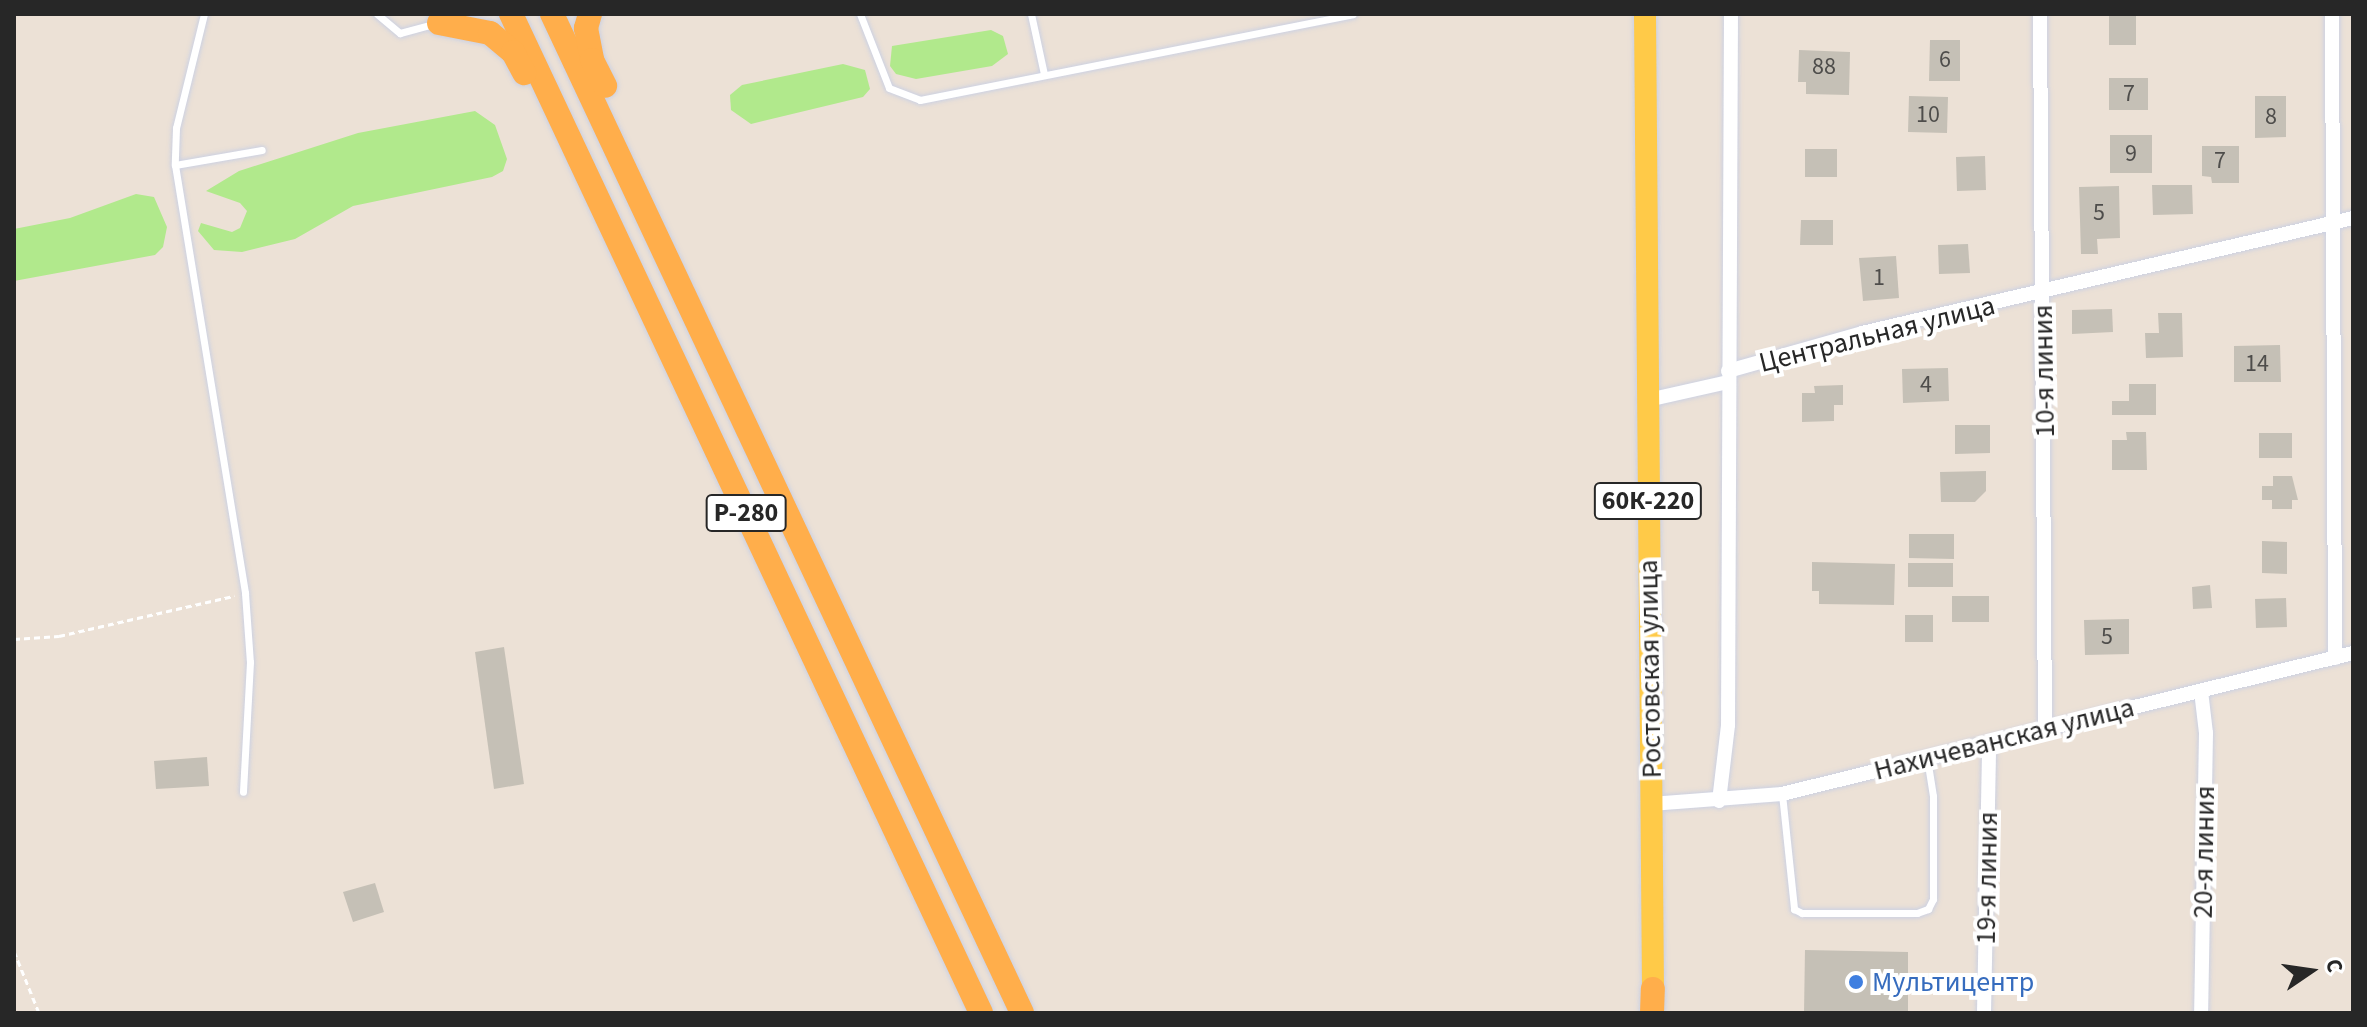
<!DOCTYPE html>
<meta charset="utf-8">
<style>
body{margin:0}
#map{position:relative;width:2367px;height:1027px;overflow:hidden;background:#ece1d6;font-family:"Source Sans 3",sans-serif}
div>[style]{position:absolute}
[style*='--x']{left:calc(var(--x)*1px);top:calc(var(--y)*1px);width:calc(var(--w)*1px);rotate:calc(var(--a)*1deg)}
.green>*{inset:0;background:#b1e98c}
.building>*{inset:0;background:#c5c0b6}
.path>*{height:3px;margin-top:-1.5px;transform-origin:0;background:repeating-linear-gradient(90deg,#fff 0 6px,transparent 0 10px)}
.roads{filter:drop-shadow(0 0 2px #ccd1e2) drop-shadow(0 0 2px #ccd1e2)}
.service>*{height:7px;margin:-3.5px;padding:0 3.5px;transform-origin:3.5px;border-radius:3.5px;background:#fff}
.minor>*{height:14px;margin:-7px;padding:0 7px;transform-origin:7px;border-radius:7px;background:#fff}
.primary>*{height:22px;margin:-11px;padding:0 11px;transform-origin:11px;border-radius:11px;background:#ffca48}
.trunk>*{height:24px;margin:-12px;padding:0 12px;transform-origin:12px;border-radius:12px;background:#ffae4b}
.dots>*{width:22px;height:22px;translate:-50% -50%;box-sizing:border-box;border:4px solid #fff;border-radius:50%}
span{translate:-50% -50%;white-space:nowrap;text-align:center;line-height:1.15;-webkit-text-stroke:8px #fff;paint-order:stroke}
.number-label{font-size:24px;color:#4e4d4b}
.number-label span{-webkit-text-stroke-width:0}
.shield-label span{padding:2px 6px;background:#fff;border:2px solid;border-radius:6px;-webkit-text-stroke-width:0}
.shield-label{font-size:26px;color:#272727;font-weight:700}
.street-label{font-size:28px;color:#272727}
.shop-label{font-size:28px;color:#366cbe}
.left{translate:0 -50%;text-align:left}
.frame{position:absolute;inset:0;border:16px solid #272727;pointer-events:none}
.north{position:absolute;left:2271px;top:931px;width:80px;height:80px;-webkit-text-stroke:6px #fff;paint-order:stroke;rotate:77deg;font-size:22px;font-weight:700;line-height:32px;text-align:center;color:#272727}
.north::after{content:'';display:block;margin:auto;width:28px;height:36px;background:#272727;clip-path:polygon(50% 0,100% 100%,50% 72%,0 100%)}
</style>
<div id="map">
<div class="green">
<i style="clip-path:polygon(991px 30px,1003px 36px,1008px 54px,992px 66px,916px 79px,896px 74px,890px 66px,892px 46px)"></i>
<i style="clip-path:polygon(843px 64px,865px 70px,870px 89px,863px 97px,751px 124px,731px 110px,730px 95px,742px 85px)"></i>
<i style="clip-path:polygon(475px 111px,495px 125px,507px 159px,503px 171px,492px 177px,353px 206px,295px 239px,242px 252px,214px 250px,198px 231px,201px 223px,232px 232px,240px 228px,247px 211px,240px 203px,206px 191px,239px 171px,358px 133px)"></i>
<i style="clip-path:polygon(136px 194px,154px 197px,167px 227px,163px 247px,155px 255px,14px 281px,14px 229px,70px 218px)"></i>
</div>
<div class="building">
<i style="clip-path:polygon(2109px 14px,2136px 14px,2136px 45px,2109px 45px)"></i>
<i style="clip-path:polygon(1930px 40px,1960px 40px,1960px 81px,1929px 81px)"></i>
<i style="clip-path:polygon(1799px 50px,1850px 52px,1849px 95px,1806px 94px,1806px 82px,1798px 82px)"></i>
<i style="clip-path:polygon(2109px 78px,2148px 78px,2148px 110px,2109px 110px)"></i>
<i style="clip-path:polygon(1909px 96px,1948px 97px,1947px 133px,1908px 132px)"></i>
<i style="clip-path:polygon(2255px 96px,2286px 96px,2286px 137px,2255px 138px)"></i>
<i style="clip-path:polygon(2110px 135px,2152px 135px,2152px 173px,2110px 173px)"></i>
<i style="clip-path:polygon(2202px 146px,2239px 146px,2239px 183px,2212px 183px,2211px 177px,2202px 176px)"></i>
<i style="clip-path:polygon(1805px 149px,1837px 149px,1837px 177px,1805px 177px)"></i>
<i style="clip-path:polygon(1985px 156px,1986px 190px,1957px 191px,1956px 157px)"></i>
<i style="clip-path:polygon(2152px 185px,2192px 185px,2193px 214px,2153px 215px)"></i>
<i style="clip-path:polygon(2119px 186px,2120px 238px,2097px 239px,2098px 254px,2081px 254px,2079px 187px)"></i>
<i style="clip-path:polygon(1801px 220px,1833px 220px,1833px 245px,1800px 245px)"></i>
<i style="clip-path:polygon(1968px 244px,1970px 273px,1939px 274px,1938px 245px)"></i>
<i style="clip-path:polygon(1896px 256px,1899px 298px,1863px 301px,1859px 258px)"></i>
<i style="clip-path:polygon(2112px 309px,2113px 332px,2072px 334px,2072px 310px)"></i>
<i style="clip-path:polygon(2158px 313px,2182px 313px,2183px 357px,2146px 358px,2145px 333px,2159px 333px)"></i>
<i style="clip-path:polygon(2280px 345px,2281px 382px,2234px 382px,2234px 346px)"></i>
<i style="clip-path:polygon(1948px 368px,1949px 401px,1903px 403px,1902px 369px)"></i>
<i style="clip-path:polygon(2129px 384px,2156px 384px,2156px 415px,2112px 415px,2112px 401px,2129px 401px)"></i>
<i style="clip-path:polygon(1843px 385px,1843px 405px,1834px 405px,1834px 421px,1802px 422px,1802px 393px,1815px 393px,1814px 386px)"></i>
<i style="clip-path:polygon(1955px 425px,1990px 425px,1990px 453px,1955px 454px)"></i>
<i style="clip-path:polygon(2126px 432px,2146px 432px,2147px 470px,2112px 470px,2112px 440px,2127px 440px)"></i>
<i style="clip-path:polygon(2259px 433px,2292px 433px,2292px 458px,2259px 458px)"></i>
<i style="clip-path:polygon(1986px 471px,1986px 491px,1975px 502px,1941px 502px,1940px 472px)"></i>
<i style="clip-path:polygon(2273px 476px,2292px 476px,2298px 500px,2292px 500px,2292px 509px,2272px 509px,2272px 500px,2262px 500px,2262px 486px,2273px 486px)"></i>
<i style="clip-path:polygon(1909px 534px,1954px 534px,1954px 559px,1909px 558px)"></i>
<i style="clip-path:polygon(2262px 541px,2287px 542px,2287px 574px,2262px 573px)"></i>
<i style="clip-path:polygon(1812px 562px,1895px 564px,1894px 605px,1819px 604px,1819px 591px,1812px 591px)"></i>
<i style="clip-path:polygon(1908px 563px,1953px 563px,1953px 587px,1908px 587px)"></i>
<i style="clip-path:polygon(2210px 585px,2212px 608px,2193px 609px,2192px 587px)"></i>
<i style="clip-path:polygon(1952px 596px,1989px 596px,1989px 622px,1952px 622px)"></i>
<i style="clip-path:polygon(2286px 598px,2287px 627px,2256px 628px,2255px 599px)"></i>
<i style="clip-path:polygon(1905px 615px,1933px 615px,1933px 642px,1905px 642px)"></i>
<i style="clip-path:polygon(2129px 619px,2129px 654px,2085px 655px,2084px 620px)"></i>
<i style="clip-path:polygon(504px 647px,524px 784px,494px 789px,475px 652px)"></i>
<i style="clip-path:polygon(207px 757px,209px 786px,156px 789px,154px 761px)"></i>
<i style="clip-path:polygon(375px 883px,384px 912px,353px 922px,343px 892px)"></i>
<i style="clip-path:polygon(1805px 950px,1908px 952px,1908px 1013px,1804px 1013px)"></i>
</div>
<div class="path">
<i style="--x:14;--y:639;--w:45;--a:-3.8"></i>
<i style="--x:59;--y:636;--w:180;--a:-12.9"></i>
<i style="--x:14;--y:951;--w:67;--a:68"></i>
</div>
<div class="roads">
<div class="service">
<i style="--x:204;--y:14;--w:117;--a:103.8"></i>
<i style="--x:176;--y:128;--w:37;--a:92"></i>
<i style="--x:175;--y:165;--w:434;--a:80.7"></i>
<i style="--x:245;--y:593;--w:69;--a:85.9"></i>
<i style="--x:250;--y:662;--w:130;--a:93.1"></i>
<i style="--x:377;--y:14;--w:30;--a:40"></i>
<i style="--x:400;--y:33;--w:35;--a:-15"></i>
<i style="--x:860;--y:14;--w:79;--a:68.6"></i>
<i style="--x:889;--y:88;--w:33;--a:21"></i>
<i style="--x:920;--y:100;--w:441;--a:-11.2"></i>
<i style="--x:1031;--y:14;--w:61;--a:77.8"></i>
<i style="--x:175;--y:165;--w:88;--a:-9.8"></i>
<i style="--x:1782;--y:794;--w:116;--a:84"></i>
<i style="--x:1794;--y:909;--w:9;--a:27"></i>
<i style="--x:1802;--y:913;--w:115;--a:0"></i>
<i style="--x:1917;--y:913;--w:12;--a:-20"></i>
<i style="--x:1928;--y:909;--w:11;--a:-63"></i>
<i style="--x:1933;--y:899;--w:103;--a:-90"></i>
<i style="--x:1933;--y:796;--w:37;--a:-99"></i>
</div>
<div class="minor">
<i style="--x:2040;--y:14;--w:714;--a:89.6"></i>
<i style="--x:2332;--y:14;--w:644;--a:89.73"></i>
<i style="--x:1728;--y:371;--w:139;--a:-15.8"></i>
<i style="--x:1862;--y:333;--w:504;--a:-13.18"></i>
<i style="--x:1648;--y:400;--w:82;--a:-12.7"></i>
<i style="--x:2201;--y:691;--w:42;--a:83.2"></i>
<i style="--x:2206;--y:733;--w:280;--a:91"></i>
<i style="--x:1719;--y:801;--w:77;--a:-83.2"></i>
<i style="--x:1728;--y:725;--w:711;--a:-89.76"></i>
<i style="--x:1651;--y:804;--w:131;--a:-4.4"></i>
<i style="--x:1782;--y:794;--w:588;--a:-13.87"></i>
<i style="--x:1984;--y:1013;--w:270;--a:-88.9"></i>
</div>
<div class="primary">
<i style="--x:1645;--y:14;--w:975;--a:89.53"></i>
</div>
<div class="trunk">
<i style="--x:511;--y:14;--w:1104;--a:64.8"></i>
<i style="--x:552;--y:14;--w:1104;--a:64.8"></i>
<i style="--x:590;--y:14;--w:15;--a:106"></i>
<i style="--x:586;--y:28;--w:33;--a:79"></i>
<i style="--x:592;--y:60;--w:29;--a:63"></i>
<i style="--x:439;--y:23;--w:52;--a:11.1"></i>
<i style="--x:490;--y:33;--w:30;--a:40"></i>
<i style="--x:513;--y:52;--w:24;--a:62"></i>
<i style="--x:1652;--y:1013;--w:24;--a:-88"></i>
</div>
</div>
<div class="dots">
<i style="left:1856px;top:982px;background:#3f7fe0"></i>
</div>
<div class="number-label">
<span style="left:1945px;top:60px">6</span>
<span style="left:1824px;top:67px">88</span>
<span style="left:2129px;top:94px">7</span>
<span style="left:1928px;top:115px">10</span>
<span style="left:2271px;top:117px">8</span>
<span style="left:2131px;top:154px">9</span>
<span style="left:2220px;top:161px">7</span>
<span style="left:2099px;top:213px">5</span>
<span style="left:1879px;top:278px">1</span>
<span style="left:2257px;top:364px">14</span>
<span style="left:1926px;top:385px">4</span>
<span style="left:2107px;top:637px">5</span>
</div>
<div class="shield-label">
<span style="left:1648px;top:501px">60К-220</span>
<span style="left:746px;top:513px">Р-280</span>
</div>
<div class="street-label">
<span style="left:1877px;top:334px;rotate:-14deg">Центральная улица</span>
<span style="left:2044px;top:371px;rotate:-91deg">10-я линия</span>
<span style="left:1650px;top:669px;rotate:-91deg">Ростовская улица</span>
<span style="left:2004px;top:739px;rotate:-14deg">Нахичеванская улица</span>
<span style="left:2204px;top:852px;rotate:-89deg">20-я линия</span>
<span style="left:1987px;top:878px;rotate:-89deg">19-я линия</span>
</div>
<div class="shop-label">
<span class="left" style="left:1872px;top:982px">Мультицентр</span>
</div>
<div class="frame"></div>
<div class="north">С</div>
</div>
